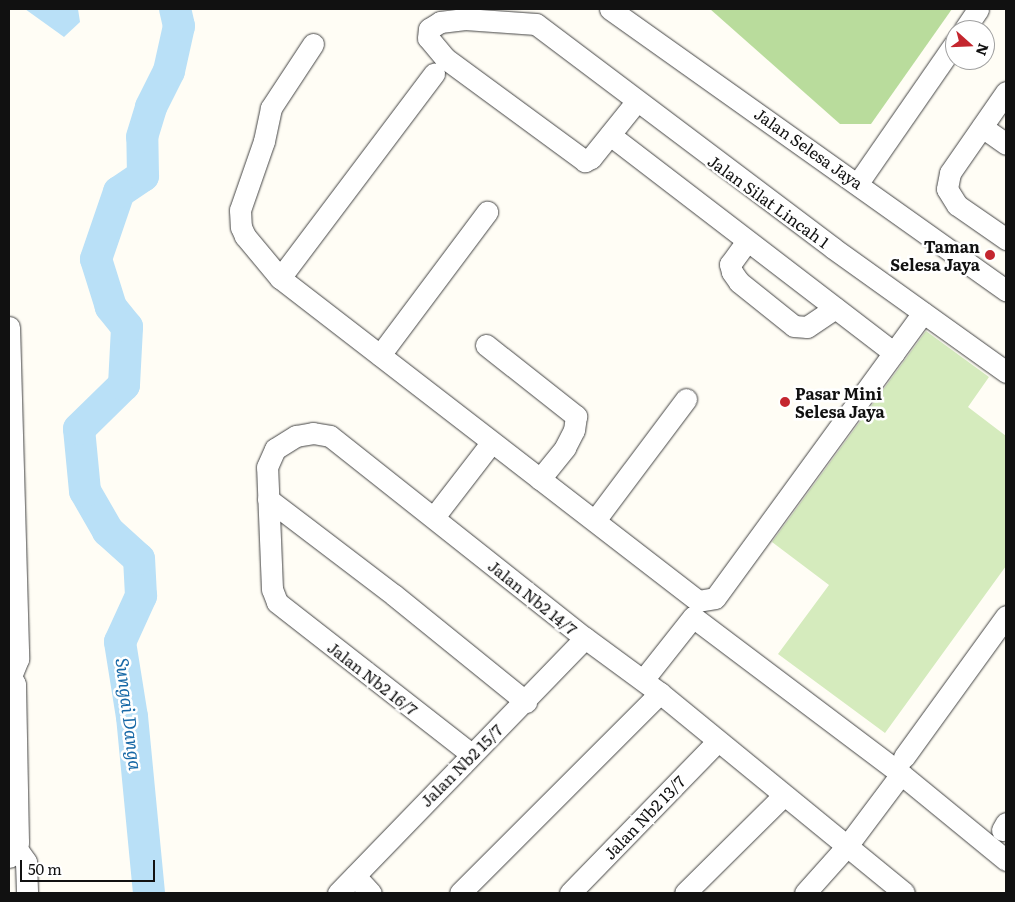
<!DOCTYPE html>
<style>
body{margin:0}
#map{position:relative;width:1015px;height:902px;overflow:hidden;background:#fffdf5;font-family:Literata,serif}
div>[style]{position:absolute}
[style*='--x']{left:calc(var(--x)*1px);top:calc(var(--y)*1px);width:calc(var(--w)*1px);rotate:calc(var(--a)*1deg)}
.green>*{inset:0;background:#d5ebbd}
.forest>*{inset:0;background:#b9dc9c}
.water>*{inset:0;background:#b9e0f7}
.river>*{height:32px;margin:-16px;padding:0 16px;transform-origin:16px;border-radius:16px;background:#b9e0f7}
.roads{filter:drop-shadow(0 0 1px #444) drop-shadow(0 0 1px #444)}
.minor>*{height:21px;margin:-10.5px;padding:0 10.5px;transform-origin:10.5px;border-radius:10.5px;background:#fff}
.dots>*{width:14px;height:14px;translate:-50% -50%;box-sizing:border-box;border:2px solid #fff;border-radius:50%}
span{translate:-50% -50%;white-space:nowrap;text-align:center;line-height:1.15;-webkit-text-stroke:5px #fff;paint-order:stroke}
.street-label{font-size:16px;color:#111}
.poi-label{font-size:16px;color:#111;font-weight:700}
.right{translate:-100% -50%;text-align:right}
.left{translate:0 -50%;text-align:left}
.water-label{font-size:18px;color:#1768a6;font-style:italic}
.frame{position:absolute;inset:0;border:10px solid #111;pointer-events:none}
.north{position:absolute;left:945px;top:20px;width:50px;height:50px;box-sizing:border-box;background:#fff;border:1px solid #a0a0a0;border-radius:50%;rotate:110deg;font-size:14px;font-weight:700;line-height:20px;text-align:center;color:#111}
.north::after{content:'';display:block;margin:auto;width:18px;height:22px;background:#c4262e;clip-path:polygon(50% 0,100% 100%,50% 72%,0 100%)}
.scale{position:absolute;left:20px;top:860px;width:135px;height:22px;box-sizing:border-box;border:2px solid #111;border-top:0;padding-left:6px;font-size:15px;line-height:18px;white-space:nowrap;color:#111;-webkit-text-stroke:4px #fff;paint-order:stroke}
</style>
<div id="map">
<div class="green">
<i style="clip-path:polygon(926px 331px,989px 377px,968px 407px,1006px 436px,1006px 566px,885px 733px,778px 654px,829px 585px,772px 542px)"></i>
</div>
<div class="forest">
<i style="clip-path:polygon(710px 9px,952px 9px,871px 124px,840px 124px)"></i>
</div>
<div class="water">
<i style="clip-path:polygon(25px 9px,78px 9px,80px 22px,64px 37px)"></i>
</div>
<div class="river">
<i style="--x:149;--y:893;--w:177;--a:-95.5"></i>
<i style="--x:132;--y:717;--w:76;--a:-99.1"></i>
<i style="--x:120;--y:642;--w:51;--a:-65.5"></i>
<i style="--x:141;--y:596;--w:37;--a:-93"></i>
<i style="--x:139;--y:559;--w:42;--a:-137.9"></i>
<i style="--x:108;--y:531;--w:46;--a:-119.9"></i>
<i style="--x:85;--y:491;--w:62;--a:-95.5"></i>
<i style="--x:79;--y:429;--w:63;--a:-44.4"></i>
<i style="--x:124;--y:385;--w:58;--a:-87"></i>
<i style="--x:127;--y:327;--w:26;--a:-129"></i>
<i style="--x:111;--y:307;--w:50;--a:-107.4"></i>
<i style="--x:96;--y:259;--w:71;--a:-71.1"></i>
<i style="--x:119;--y:192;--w:29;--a:-34"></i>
<i style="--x:143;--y:176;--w:39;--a:-91"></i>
<i style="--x:142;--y:137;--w:31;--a:-73"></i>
<i style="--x:151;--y:107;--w:40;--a:-63.4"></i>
<i style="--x:169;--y:71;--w:46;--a:-77.5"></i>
<i style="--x:179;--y:26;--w:17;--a:-103"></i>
</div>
<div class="roads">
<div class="minor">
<i style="--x:610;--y:9;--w:486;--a:35.4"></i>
<i style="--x:964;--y:30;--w:25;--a:-56"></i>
<i style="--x:313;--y:44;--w:77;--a:123.3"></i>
<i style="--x:271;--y:108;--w:34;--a:102"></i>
<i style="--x:264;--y:141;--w:73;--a:109.2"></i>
<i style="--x:240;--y:210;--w:17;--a:87"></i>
<i style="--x:241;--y:227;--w:10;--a:66"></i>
<i style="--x:245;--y:236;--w:55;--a:50.2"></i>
<i style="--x:280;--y:278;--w:528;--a:37.69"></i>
<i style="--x:698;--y:601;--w:17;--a:-10"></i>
<i style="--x:715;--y:598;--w:353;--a:-53.9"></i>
<i style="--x:1006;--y:92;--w:98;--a:124.7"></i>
<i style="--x:950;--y:173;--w:16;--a:101"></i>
<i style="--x:947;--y:189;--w:19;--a:58"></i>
<i style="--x:957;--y:205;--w:60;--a:34.8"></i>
<i style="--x:636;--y:102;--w:72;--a:128.8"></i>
<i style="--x:591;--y:158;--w:7;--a:153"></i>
<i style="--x:585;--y:161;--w:174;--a:-143.7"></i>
<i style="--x:445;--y:58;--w:26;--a:-130"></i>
<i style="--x:428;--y:38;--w:9;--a:-84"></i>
<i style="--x:429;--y:29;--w:13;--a:-32"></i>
<i style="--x:440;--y:22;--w:25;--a:-7"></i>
<i style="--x:465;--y:19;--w:71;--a:4"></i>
<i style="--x:536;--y:24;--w:372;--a:37"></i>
<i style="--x:833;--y:248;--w:213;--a:35.6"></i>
<i style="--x:982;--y:127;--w:29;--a:35"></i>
<i style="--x:610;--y:135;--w:358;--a:37.5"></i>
<i style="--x:858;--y:183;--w:170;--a:-55.3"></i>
<i style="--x:747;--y:241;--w:29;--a:126"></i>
<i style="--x:730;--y:264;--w:8;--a:76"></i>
<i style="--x:732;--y:272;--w:12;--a:55"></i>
<i style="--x:739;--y:282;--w:70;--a:38.7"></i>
<i style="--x:794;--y:326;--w:13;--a:4"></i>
<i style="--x:807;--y:327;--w:34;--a:-34"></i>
<i style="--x:280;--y:278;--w:256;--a:-53"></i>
<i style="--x:9;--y:327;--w:332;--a:88.4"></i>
<i style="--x:18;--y:659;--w:18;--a:112"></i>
<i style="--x:486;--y:345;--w:115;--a:38.3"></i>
<i style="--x:576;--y:416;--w:14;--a:98"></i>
<i style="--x:574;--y:430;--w:20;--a:117"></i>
<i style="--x:565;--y:448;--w:40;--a:129"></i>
<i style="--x:380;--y:355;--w:179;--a:-53.2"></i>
<i style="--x:268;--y:499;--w:158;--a:37.3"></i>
<i style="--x:394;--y:595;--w:170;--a:39"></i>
<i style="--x:434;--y:517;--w:93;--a:-52.4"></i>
<i style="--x:596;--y:519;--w:150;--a:-53.1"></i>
<i style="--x:643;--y:680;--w:80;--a:-51.6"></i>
<i style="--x:693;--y:617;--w:261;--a:37"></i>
<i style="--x:901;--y:774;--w:136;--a:39.3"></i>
<i style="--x:470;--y:753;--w:245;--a:-142"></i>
<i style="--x:277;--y:602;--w:14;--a:-111"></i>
<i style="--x:272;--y:589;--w:122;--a:-92.3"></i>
<i style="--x:267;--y:467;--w:20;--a:-66"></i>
<i style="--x:275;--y:449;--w:25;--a:-32"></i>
<i style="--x:296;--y:436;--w:17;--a:-10"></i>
<i style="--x:313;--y:433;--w:17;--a:10"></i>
<i style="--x:330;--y:436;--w:325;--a:38.4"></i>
<i style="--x:585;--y:638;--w:93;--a:36.3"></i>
<i style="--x:660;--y:693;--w:315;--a:39.3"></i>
<i style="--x:904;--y:757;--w:174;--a:-54.1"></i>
<i style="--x:1002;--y:830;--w:8;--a:-60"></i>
<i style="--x:17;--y:849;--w:16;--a:55"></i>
<i style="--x:26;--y:862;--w:31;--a:88"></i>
<i style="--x:9;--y:857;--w:11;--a:-45"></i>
<i style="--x:17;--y:849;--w:7;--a:-82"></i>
<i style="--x:18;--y:842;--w:158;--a:-91.1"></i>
<i style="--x:15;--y:684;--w:9;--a:-117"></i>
<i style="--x:355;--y:876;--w:23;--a:47"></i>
<i style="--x:338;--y:893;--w:355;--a:-45.9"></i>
<i style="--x:460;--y:893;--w:283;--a:-45"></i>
<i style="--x:570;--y:893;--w:212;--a:-45.8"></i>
<i style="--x:685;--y:893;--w:139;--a:-44.7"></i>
<i style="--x:805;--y:893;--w:63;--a:-48.2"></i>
<i style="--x:847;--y:846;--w:90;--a:-53.1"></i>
</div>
</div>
<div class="dots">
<i style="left:990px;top:255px;background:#c4262e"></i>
<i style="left:785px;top:402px;background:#c4262e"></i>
</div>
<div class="street-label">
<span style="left:809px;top:148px;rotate:35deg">Jalan Selesa Jaya</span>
<span style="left:769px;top:201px;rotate:36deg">Jalan Silat Lincah 1</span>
<span style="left:533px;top:597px;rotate:39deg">Jalan Nb2 14/7</span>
<span style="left:373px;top:678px;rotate:38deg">Jalan Nb2 16/7</span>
<span style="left:461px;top:765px;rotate:-45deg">Jalan Nb2 15/7</span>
<span style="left:644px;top:817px;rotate:-46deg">Jalan Nb2 13/7</span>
</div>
<div class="poi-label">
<span class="right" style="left:980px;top:255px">Taman<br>Selesa Jaya</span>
<span class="left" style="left:795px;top:402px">Pasar Mini<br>Selesa Jaya</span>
</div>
<div class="water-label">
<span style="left:129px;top:714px;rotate:83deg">Sungai Danga</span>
</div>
<div class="frame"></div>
<div class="north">N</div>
<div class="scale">50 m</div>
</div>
